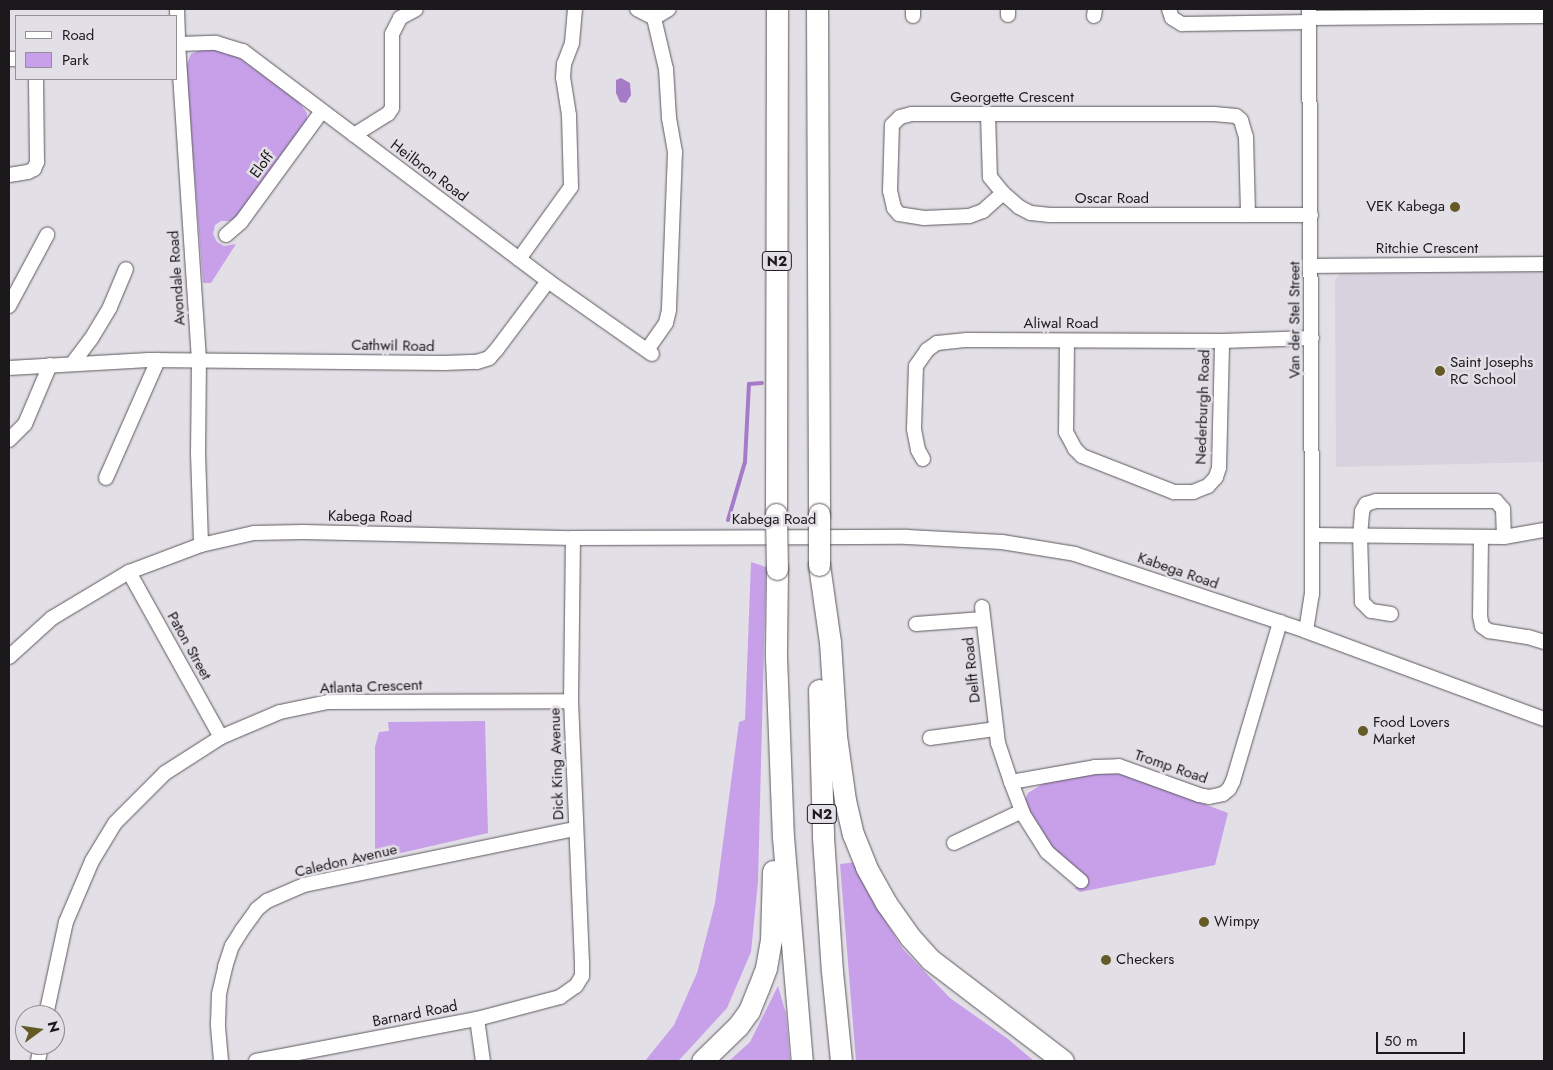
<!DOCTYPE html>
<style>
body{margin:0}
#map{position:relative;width:1553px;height:1070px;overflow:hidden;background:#e3dfe6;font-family:Jost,sans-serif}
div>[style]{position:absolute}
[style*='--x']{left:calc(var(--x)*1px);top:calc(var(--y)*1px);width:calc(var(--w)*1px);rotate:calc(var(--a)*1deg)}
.built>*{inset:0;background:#d8d2df}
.green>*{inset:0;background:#c7a0e9}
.water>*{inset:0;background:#a57bc8}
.stream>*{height:4px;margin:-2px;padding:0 2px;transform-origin:2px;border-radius:2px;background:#a57bc8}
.roads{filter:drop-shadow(0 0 1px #5c595e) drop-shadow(0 0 1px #5c595e)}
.minor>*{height:14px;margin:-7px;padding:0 7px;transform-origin:7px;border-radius:7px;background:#fff}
.highway>*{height:21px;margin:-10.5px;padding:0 10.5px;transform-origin:10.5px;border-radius:10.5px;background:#fff}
.bridges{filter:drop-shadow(0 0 1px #5c595e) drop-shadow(0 0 1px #5c595e)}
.highway-bridge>*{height:21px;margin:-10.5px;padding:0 10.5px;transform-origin:10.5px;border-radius:10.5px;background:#fff}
.dots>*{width:14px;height:14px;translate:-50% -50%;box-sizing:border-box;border:2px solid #e3dfe6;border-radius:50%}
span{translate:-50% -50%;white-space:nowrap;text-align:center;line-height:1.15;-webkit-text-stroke:5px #e3dfe6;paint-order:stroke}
.shield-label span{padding:1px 4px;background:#e3dfe6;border:1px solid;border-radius:4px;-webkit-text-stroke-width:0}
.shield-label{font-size:14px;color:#1b191c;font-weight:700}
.street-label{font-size:15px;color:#1b191c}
.poi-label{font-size:15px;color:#1b191c}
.right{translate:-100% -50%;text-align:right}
.left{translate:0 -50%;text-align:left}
.frame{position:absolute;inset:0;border:10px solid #1b191c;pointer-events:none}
.legend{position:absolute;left:15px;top:15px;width:162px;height:65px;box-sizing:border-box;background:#e3dfe6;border:1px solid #939095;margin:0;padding:6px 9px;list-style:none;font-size:15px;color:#1b191c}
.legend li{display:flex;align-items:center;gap:10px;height:25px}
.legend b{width:25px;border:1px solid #939095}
.north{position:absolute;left:15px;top:1005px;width:50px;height:50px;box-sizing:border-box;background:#e3dfe6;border:1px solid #939095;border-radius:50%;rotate:76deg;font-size:14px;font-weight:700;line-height:20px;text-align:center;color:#1b191c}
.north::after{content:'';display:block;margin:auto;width:18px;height:22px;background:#645a26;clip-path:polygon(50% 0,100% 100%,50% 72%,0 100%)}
.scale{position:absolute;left:1376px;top:1032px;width:89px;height:22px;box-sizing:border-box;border:2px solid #1b191c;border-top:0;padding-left:6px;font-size:15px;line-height:18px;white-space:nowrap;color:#1b191c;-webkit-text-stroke:4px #e3dfe6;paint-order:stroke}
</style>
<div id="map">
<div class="built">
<i style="clip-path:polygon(1345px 269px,1544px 269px,1544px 462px,1336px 467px,1335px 280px)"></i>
</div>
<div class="green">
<i style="clip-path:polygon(208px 47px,224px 50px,238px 57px,299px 102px,307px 113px,307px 121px,240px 216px,229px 221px,221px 221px,215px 225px,213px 234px,217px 242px,224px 246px,236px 244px,211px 283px,203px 283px,186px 66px,191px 54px)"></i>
<i style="clip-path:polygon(751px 562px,766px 567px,758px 882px,751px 952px,727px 1008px,682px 1057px,678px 1061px,645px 1061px,674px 1025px,697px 973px,715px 903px,739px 722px,745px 720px)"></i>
<i style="clip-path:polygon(485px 721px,488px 833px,375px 859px,375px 747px,379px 732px,389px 731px,388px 722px)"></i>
<i style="clip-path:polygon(1113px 772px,1129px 776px,1228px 813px,1215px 865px,1080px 892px,1074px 888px,1087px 883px,1043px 841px,1025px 807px,1025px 800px,1028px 793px,1044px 783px,1089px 773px)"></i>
<i style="clip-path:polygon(858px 862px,876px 906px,903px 949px,950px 998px,1008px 1039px,1034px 1061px,856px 1061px,840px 864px)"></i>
<i style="clip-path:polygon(778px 986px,786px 1014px,790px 1061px,729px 1061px,750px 1042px)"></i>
</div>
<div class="water">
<i style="clip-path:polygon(621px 78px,630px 83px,631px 95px,626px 103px,620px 102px,616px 93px,616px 80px)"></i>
</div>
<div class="stream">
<i style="--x:728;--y:520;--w:60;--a:-73.7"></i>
<i style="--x:745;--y:462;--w:78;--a:-87.1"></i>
<i style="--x:749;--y:384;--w:13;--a:-4"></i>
</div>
<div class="roads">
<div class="minor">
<i style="--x:177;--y:9;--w:35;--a:88"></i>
<i style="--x:178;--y:44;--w:316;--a:86.2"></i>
<i style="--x:199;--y:359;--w:94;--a:90.6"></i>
<i style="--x:198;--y:453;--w:92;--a:88.1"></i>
<i style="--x:637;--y:9;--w:19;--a:28"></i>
<i style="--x:654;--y:18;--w:52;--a:76.8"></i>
<i style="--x:666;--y:69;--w:49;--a:86.5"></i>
<i style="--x:669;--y:118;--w:35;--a:80"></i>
<i style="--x:675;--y:152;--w:158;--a:92.2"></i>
<i style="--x:669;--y:310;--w:13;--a:103"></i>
<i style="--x:666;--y:323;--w:33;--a:125"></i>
<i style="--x:913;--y:9;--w:7;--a:90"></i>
<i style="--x:1169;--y:9;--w:9;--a:72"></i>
<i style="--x:1172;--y:18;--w:12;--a:31"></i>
<i style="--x:1182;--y:24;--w:127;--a:-0.9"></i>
<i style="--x:1008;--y:15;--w:6;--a:-90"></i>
<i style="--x:1094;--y:16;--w:7;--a:-82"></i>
<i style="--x:654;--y:18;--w:17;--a:-31"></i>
<i style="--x:1309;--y:18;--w:235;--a:-0.5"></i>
<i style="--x:178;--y:44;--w:38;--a:-2"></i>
<i style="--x:216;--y:43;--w:28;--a:17"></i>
<i style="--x:243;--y:51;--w:382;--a:37"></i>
<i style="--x:548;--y:281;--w:127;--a:35.1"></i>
<i style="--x:9;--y:59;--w:7;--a:0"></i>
<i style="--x:988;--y:115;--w:62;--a:88.2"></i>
<i style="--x:990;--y:177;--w:21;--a:51"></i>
<i style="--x:1003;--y:193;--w:21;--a:41"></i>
<i style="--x:1019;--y:207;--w:13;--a:27"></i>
<i style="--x:1031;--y:213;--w:19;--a:6"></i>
<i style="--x:1050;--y:215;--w:261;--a:0"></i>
<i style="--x:354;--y:135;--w:40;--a:-32"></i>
<i style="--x:388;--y:114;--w:7;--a:-56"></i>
<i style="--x:392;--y:108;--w:74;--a:-90"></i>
<i style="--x:392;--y:34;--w:18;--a:-63"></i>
<i style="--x:400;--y:18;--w:18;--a:-29"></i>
<i style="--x:9;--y:175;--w:19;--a:-9"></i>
<i style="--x:28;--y:172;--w:7;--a:-27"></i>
<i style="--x:34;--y:169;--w:8;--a:-67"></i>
<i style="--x:37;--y:162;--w:83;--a:-90.7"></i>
<i style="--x:1003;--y:193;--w:27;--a:138"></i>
<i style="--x:983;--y:211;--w:15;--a:160"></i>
<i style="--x:969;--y:216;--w:45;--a:177.5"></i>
<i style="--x:924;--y:218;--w:25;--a:-171"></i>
<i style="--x:899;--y:214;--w:8;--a:-130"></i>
<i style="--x:894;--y:208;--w:17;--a:-103"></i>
<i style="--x:890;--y:191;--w:66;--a:-88.3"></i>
<i style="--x:892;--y:125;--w:11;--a:-45"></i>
<i style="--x:900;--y:117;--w:11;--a:-15"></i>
<i style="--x:911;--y:114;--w:303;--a:0"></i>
<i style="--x:1214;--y:114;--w:22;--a:5"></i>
<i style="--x:1236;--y:116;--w:6;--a:39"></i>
<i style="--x:1241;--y:120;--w:18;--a:74"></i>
<i style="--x:1246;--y:137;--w:78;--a:88.5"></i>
<i style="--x:226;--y:235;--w:20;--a:-41"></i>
<i style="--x:241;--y:222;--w:137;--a:-53.9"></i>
<i style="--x:519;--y:259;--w:89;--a:-54.2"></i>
<i style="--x:571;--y:187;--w:72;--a:-91.6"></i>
<i style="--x:569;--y:115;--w:37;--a:-99"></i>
<i style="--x:563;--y:78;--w:14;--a:-86"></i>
<i style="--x:564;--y:64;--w:22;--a:-69"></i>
<i style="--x:572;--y:43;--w:34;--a:-85"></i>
<i style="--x:1311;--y:266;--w:233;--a:-0.5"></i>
<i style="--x:9;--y:306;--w:81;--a:-61.8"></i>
<i style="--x:1067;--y:341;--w:91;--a:90.6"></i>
<i style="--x:1066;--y:432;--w:19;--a:62"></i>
<i style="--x:1075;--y:449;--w:10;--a:45"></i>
<i style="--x:1082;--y:456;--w:99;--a:21.4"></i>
<i style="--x:1174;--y:492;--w:19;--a:0"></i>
<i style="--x:1193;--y:492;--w:16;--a:-22"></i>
<i style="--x:1208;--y:486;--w:12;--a:-48"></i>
<i style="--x:1216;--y:477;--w:9;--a:-72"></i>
<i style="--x:1219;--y:468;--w:127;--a:-88.6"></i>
<i style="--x:72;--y:364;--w:31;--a:-53"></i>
<i style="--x:91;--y:339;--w:37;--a:-59"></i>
<i style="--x:110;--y:307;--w:41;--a:-67.2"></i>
<i style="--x:9;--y:368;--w:140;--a:-3.3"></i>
<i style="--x:149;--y:360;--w:295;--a:0.6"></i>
<i style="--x:444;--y:363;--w:33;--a:-2"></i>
<i style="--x:477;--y:362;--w:13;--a:-18"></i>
<i style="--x:489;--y:358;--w:12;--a:-48"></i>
<i style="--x:497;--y:349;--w:85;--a:-53.1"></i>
<i style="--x:9;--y:440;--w:23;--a:-45"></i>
<i style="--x:25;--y:424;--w:64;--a:-67"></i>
<i style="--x:923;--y:459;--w:10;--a:-119"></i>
<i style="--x:918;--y:450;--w:21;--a:-101"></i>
<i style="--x:914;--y:429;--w:63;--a:-88.2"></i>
<i style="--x:916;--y:366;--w:19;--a:-55"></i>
<i style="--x:927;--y:350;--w:12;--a:-35"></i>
<i style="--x:937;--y:343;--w:30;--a:-6"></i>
<i style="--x:967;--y:340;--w:255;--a:0.2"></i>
<i style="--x:1222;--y:341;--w:90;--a:-1.9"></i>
<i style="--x:106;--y:478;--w:129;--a:-66.2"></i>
<i style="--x:1312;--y:535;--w:192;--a:0.6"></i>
<i style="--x:1504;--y:537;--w:41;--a:-9.9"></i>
<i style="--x:1481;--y:537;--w:79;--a:90.7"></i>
<i style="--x:1480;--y:616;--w:10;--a:79"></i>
<i style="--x:1482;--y:626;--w:9;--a:36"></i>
<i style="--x:1489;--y:631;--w:39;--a:9"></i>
<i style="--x:1528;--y:637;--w:17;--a:17"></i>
<i style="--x:129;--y:572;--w:189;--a:60.9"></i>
<i style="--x:982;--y:607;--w:137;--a:83.3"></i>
<i style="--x:998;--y:743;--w:41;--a:71.6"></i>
<i style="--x:1011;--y:782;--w:34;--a:69"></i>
<i style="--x:1023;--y:814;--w:45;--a:57.7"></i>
<i style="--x:1047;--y:852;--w:45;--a:40.5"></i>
<i style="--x:1391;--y:614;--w:20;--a:-171"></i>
<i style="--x:1371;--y:611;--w:13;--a:-135"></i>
<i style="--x:1362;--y:602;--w:66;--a:-91.7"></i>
<i style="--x:1360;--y:536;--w:25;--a:-85"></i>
<i style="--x:1362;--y:511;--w:8;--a:-60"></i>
<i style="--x:1366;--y:504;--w:10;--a:-17"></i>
<i style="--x:1376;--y:501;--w:120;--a:0"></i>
<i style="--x:1496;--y:501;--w:11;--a:49"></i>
<i style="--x:1503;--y:509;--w:28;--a:88"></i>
<i style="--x:916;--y:624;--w:67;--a:-4.3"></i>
<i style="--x:1306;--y:631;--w:37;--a:-81"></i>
<i style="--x:1312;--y:594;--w:59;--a:-90"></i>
<i style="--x:1312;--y:535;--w:526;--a:-90.33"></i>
<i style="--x:9;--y:657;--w:58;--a:-42.2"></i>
<i style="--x:52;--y:618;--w:90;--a:-30.9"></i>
<i style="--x:129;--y:572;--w:77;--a:-20.6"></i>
<i style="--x:201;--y:545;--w:54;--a:-12.8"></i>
<i style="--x:254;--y:533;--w:49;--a:-1.2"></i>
<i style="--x:303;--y:532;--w:270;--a:1.3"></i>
<i style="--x:573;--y:538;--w:334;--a:-0.2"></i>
<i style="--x:907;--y:537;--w:95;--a:3"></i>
<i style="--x:1002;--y:542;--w:74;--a:9.3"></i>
<i style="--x:1075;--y:554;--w:243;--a:18.4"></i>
<i style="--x:1306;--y:631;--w:254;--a:20.3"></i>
<i style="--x:930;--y:738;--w:67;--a:-7.8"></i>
<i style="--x:1011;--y:782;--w:85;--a:-10.1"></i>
<i style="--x:1095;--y:767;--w:24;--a:-2"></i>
<i style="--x:1119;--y:766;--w:85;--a:19.9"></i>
<i style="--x:1199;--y:795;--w:10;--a:11"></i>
<i style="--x:1209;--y:797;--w:14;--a:-12"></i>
<i style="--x:1223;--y:794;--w:8;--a:-40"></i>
<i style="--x:1229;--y:789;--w:9;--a:-63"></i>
<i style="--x:1233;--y:781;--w:166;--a:-73.5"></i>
<i style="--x:954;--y:843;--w:75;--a:-25.2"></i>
<i style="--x:46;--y:1015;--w:95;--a:-77.9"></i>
<i style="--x:66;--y:922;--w:66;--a:-66.9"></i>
<i style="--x:92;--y:861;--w:44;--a:-58.8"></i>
<i style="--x:115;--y:823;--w:71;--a:-45"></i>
<i style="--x:165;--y:773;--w:67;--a:-32.7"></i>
<i style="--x:221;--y:737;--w:64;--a:-23"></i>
<i style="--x:280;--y:712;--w:49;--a:-11.8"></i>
<i style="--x:328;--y:702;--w:243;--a:-0.2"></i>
<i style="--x:477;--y:1019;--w:42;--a:81.9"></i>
<i style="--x:38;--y:1061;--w:16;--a:-79"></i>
<i style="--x:221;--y:1061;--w:38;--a:-95"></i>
<i style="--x:218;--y:1023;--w:29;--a:-88"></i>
<i style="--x:219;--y:994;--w:28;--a:-77"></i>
<i style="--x:225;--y:967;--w:22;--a:-72"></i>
<i style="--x:232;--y:946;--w:19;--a:-58"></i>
<i style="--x:242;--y:930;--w:26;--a:-54"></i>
<i style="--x:257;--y:909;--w:13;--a:-39"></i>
<i style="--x:267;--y:901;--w:40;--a:-23.4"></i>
<i style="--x:304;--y:885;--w:277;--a:-11.7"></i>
<i style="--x:256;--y:1061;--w:225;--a:-10.8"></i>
<i style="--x:477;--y:1019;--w:86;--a:-14.8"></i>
<i style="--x:560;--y:997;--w:19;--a:-35"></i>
<i style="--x:576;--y:986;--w:12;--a:-59"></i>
<i style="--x:582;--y:976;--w:13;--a:-90"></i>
<i style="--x:582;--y:963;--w:262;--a:-92.4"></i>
<i style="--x:571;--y:701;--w:163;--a:-89.3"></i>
</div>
<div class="highway">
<i style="--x:817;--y:9;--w:505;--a:89.77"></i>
<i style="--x:776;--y:514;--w:505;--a:-89.89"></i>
<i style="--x:819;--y:565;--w:78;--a:81.9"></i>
<i style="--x:830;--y:642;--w:94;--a:86.3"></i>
<i style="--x:836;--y:736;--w:65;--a:82"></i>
<i style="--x:845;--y:800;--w:35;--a:77"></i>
<i style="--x:853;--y:834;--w:35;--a:68"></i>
<i style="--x:866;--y:867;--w:41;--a:60.9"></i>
<i style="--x:886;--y:903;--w:42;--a:54.8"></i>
<i style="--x:910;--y:937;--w:31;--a:48"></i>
<i style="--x:931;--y:960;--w:166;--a:37.4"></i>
<i style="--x:777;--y:569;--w:88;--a:90.7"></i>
<i style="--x:776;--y:657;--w:180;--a:87.8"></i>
<i style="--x:783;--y:837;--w:225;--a:85.2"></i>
<i style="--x:819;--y:690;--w:147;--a:88.4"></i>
<i style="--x:823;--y:837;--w:134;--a:86.2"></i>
<i style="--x:832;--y:971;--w:90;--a:84.3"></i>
<i style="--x:702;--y:1061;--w:50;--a:-44.2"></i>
<i style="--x:738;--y:1026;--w:19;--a:-54"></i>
<i style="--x:749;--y:1011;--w:24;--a:-68"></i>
<i style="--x:758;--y:989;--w:22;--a:-69"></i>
<i style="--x:766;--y:968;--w:29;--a:-80"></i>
<i style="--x:771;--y:939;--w:68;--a:-88.3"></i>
</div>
</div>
<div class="bridges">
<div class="highway-bridge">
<i style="--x:776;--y:514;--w:55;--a:89"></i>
<i style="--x:819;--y:514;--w:51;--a:90"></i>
</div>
</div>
<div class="dots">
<i style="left:1455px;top:207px;background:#645a26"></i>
<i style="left:1440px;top:371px;background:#645a26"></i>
<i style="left:1363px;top:731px;background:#645a26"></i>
<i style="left:1204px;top:922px;background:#645a26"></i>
<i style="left:1106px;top:960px;background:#645a26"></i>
</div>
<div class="shield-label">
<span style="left:777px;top:261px">N2</span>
<span style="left:822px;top:814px">N2</span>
</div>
<div class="street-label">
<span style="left:1012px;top:98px">Georgette Crescent</span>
<span style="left:262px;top:165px;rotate:-54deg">Eloff</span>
<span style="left:429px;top:171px;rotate:37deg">Heilbron Road</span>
<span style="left:1112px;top:199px">Oscar Road</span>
<span style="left:1427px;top:249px">Ritchie Crescent</span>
<span style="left:177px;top:278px;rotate:-94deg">Avondale Road</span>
<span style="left:1295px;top:320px;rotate:-90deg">Van der Stel Street</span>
<span style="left:1061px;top:324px">Aliwal Road</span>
<span style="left:393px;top:346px;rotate:1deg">Cathwil Road</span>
<span style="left:1203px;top:407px;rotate:-88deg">Nederburgh Road</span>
<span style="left:370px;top:517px;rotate:1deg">Kabega Road</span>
<span style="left:774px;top:520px">Kabega Road</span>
<span style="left:1178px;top:571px;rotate:19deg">Kabega Road</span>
<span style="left:189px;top:646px;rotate:61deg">Paton Street</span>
<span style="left:972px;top:670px;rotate:-96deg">Delft Road</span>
<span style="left:371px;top:687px;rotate:-2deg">Atlanta Crescent</span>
<span style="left:557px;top:764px;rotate:-92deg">Dick King Avenue</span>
<span style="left:1171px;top:767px;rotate:19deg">Tromp Road</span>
<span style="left:346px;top:861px;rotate:-13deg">Caledon Avenue</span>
<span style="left:415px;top:1014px;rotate:-11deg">Barnard Road</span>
</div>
<div class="poi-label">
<span class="right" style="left:1445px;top:207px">VEK Kabega</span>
<span class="left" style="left:1450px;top:371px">Saint Josephs<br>RC School</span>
<span class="left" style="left:1373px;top:731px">Food Lovers<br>Market</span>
<span class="left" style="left:1214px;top:922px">Wimpy</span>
<span class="left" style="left:1116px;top:960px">Checkers</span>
</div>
<div class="frame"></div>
<ul class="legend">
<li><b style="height:6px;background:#fff"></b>Road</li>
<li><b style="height:14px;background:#c7a0e9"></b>Park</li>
</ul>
<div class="north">N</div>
<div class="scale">50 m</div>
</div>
